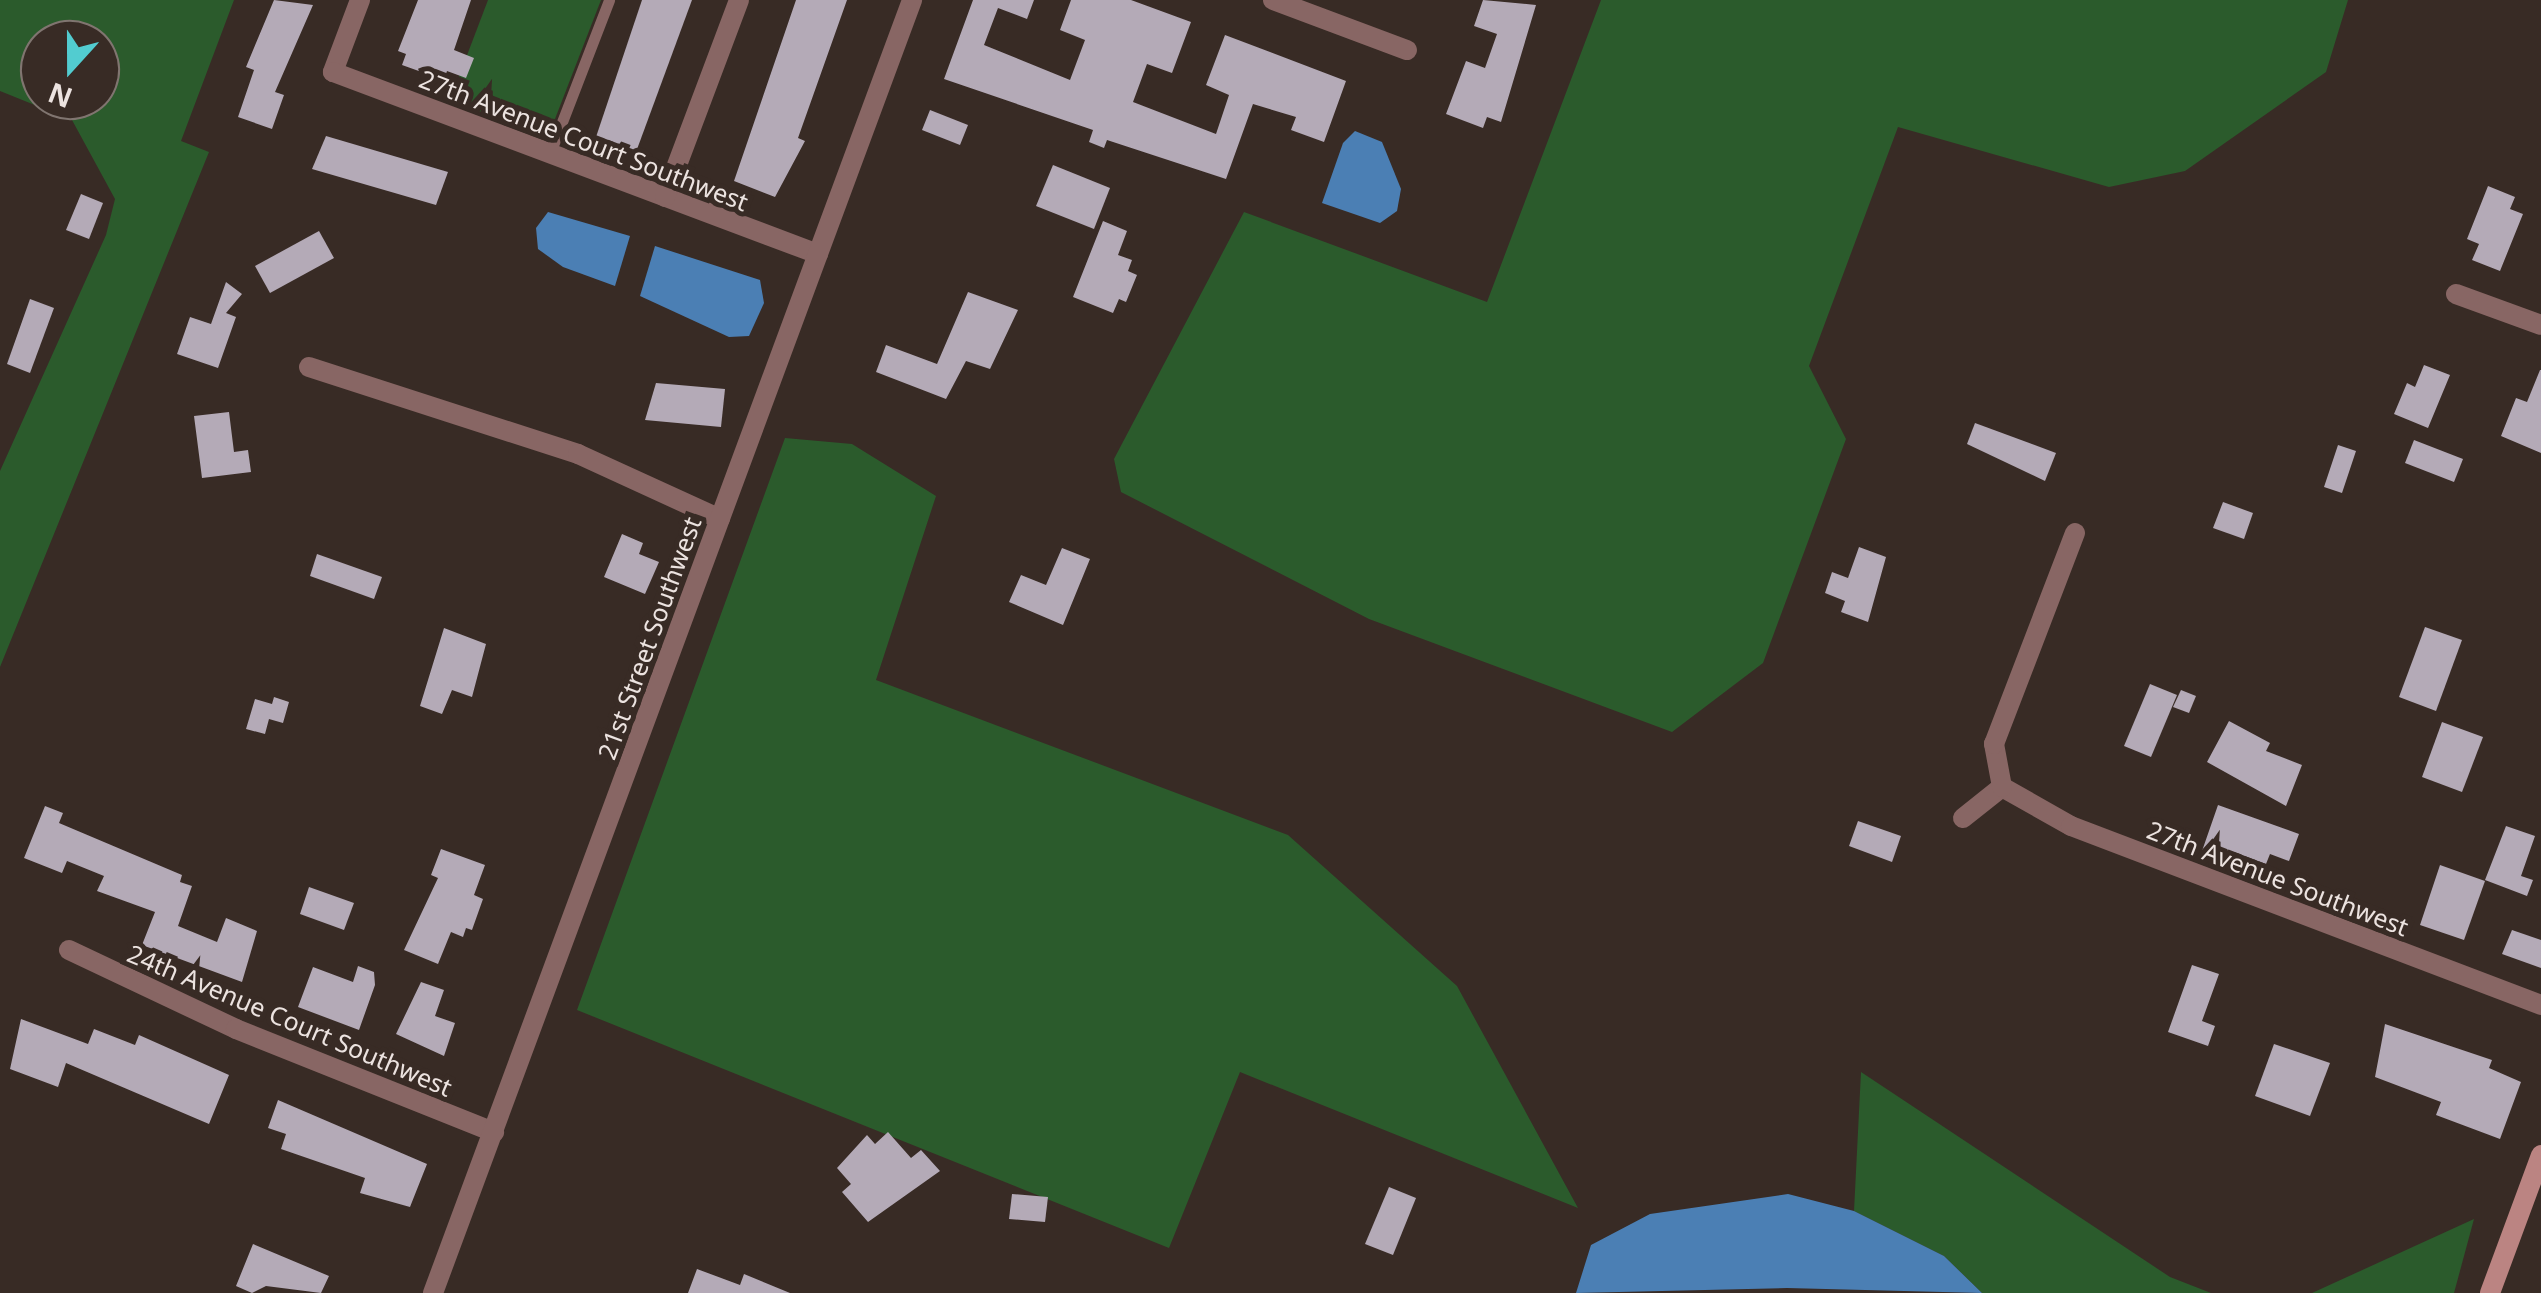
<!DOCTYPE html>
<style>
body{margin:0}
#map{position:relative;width:2541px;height:1293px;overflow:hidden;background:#382b25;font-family:"Noto Sans",sans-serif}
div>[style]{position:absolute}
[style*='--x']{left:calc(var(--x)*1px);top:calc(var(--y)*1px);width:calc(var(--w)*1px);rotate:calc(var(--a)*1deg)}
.green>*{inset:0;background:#2b5b2c}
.water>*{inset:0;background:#4b7fb4}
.building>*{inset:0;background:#b4aab7}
.lane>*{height:11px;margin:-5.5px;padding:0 5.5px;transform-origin:5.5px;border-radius:5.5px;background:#886664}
.street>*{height:20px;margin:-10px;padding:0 10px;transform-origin:10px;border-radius:10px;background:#886664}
.secondary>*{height:20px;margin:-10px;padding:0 10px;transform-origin:10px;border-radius:10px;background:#bb8482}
span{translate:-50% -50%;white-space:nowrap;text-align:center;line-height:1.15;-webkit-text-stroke:10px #382b25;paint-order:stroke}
.street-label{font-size:25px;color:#ece3e0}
.north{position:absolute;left:20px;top:20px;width:100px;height:100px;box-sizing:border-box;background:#382b25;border:2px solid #807570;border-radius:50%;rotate:201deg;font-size:28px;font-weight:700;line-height:40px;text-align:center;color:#ece3e0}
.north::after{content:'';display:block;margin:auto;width:35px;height:45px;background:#52ccd0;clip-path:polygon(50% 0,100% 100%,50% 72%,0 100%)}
</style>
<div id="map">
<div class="green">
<i style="clip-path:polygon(evenodd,0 0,234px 0,181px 141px,209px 152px,0 667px,0 471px,106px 235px,115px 199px,72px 120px,0 91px,0 0,40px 40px,100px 40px,100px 100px,40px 100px,40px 40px)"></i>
<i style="clip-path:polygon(488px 0,601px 0,548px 137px,450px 100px)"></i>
<i style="clip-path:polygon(1601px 0,2348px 0,2326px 72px,2185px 171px,2109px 187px,1898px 127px,1809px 366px,1846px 439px,1763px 663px,1672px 732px,1369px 619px,1121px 492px,1114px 459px,1244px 212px,1487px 302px)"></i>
<i style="clip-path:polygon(785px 438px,852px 444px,936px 496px,876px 680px,1288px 835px,1457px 986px,1578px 1208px,1240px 1072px,1169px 1248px,577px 1010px)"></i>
<i style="clip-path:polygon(1861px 1072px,2170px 1277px,2211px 1293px,1982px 1293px,1944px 1256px,1854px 1211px)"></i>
<i style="clip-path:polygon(2474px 1219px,2454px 1293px,2312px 1293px)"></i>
</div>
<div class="water">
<i style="clip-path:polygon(1355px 131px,1382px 142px,1401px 189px,1397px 211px,1380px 223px,1322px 203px,1343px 143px)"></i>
<i style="clip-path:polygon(548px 212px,630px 236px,615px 286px,563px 267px,538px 249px,536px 228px)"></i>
<i style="clip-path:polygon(655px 246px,760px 280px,764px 303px,749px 336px,729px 337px,640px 296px)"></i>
<i style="clip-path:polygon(1788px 1194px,1854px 1211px,1944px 1256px,1982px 1293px,1787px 1288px,1576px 1293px,1591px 1245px,1650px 1214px)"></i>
</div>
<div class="building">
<i style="clip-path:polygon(274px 0,313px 5px,275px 92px,284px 95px,272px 129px,238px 117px,254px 70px,246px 67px)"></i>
<i style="clip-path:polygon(418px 0,471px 0,454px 50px,474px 58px,466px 78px,447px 71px,444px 80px,402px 65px,406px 54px,398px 51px)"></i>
<i style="clip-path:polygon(642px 0,692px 0,636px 152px,596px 137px)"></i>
<i style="clip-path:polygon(796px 0,847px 0,798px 138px,805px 141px,775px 197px,734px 181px)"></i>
<i style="clip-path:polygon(973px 0,1034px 0,1027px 19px,998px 8px,984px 45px,1070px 80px,1085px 40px,1060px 30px,1071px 0,1131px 0,1191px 22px,1172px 73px,1147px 64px,1133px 102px,1216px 134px,1229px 95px,1206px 85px,1225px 35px,1346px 81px,1324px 142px,1291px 130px,1296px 117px,1253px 104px,1226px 179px,1107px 140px,1104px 148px,1089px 142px,1093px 130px,944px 79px)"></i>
<i style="clip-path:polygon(1483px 0,1536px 5px,1501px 122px,1487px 117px,1483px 128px,1446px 114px,1466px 61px,1485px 68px,1497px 34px,1474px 26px)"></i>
<i style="clip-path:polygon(930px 110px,968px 125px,960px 145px,922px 130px)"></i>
<i style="clip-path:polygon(326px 136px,448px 172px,436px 205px,312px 169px)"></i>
<i style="clip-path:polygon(1053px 165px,1110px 188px,1094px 229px,1036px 206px)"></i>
<i style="clip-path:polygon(2488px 186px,2515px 197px,2510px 209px,2523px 214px,2500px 271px,2472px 260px,2479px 244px,2467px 239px)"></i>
<i style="clip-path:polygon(81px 194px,103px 203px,89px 239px,66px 230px)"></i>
<i style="clip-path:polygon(1103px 221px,1127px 231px,1118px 255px,1132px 260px,1128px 271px,1137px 275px,1126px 302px,1119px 299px,1113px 313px,1073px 297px)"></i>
<i style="clip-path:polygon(319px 231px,334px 258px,270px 293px,255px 266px)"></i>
<i style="clip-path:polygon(226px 282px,242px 294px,226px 313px,236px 317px,218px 368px,177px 354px,190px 317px,211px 324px)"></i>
<i style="clip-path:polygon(968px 292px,1018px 310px,990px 369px,966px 361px,946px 399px,876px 372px,886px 345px,937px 364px)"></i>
<i style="clip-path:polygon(30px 299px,54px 308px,30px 373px,7px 364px)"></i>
<i style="clip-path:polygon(2424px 365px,2450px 375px,2428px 428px,2394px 414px,2407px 383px,2415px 387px)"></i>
<i style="clip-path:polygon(2540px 370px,2541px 370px,2541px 453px,2501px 436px,2516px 398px,2527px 402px)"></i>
<i style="clip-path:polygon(656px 383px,725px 389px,721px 427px,645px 420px)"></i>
<i style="clip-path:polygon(229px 412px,234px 452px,248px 450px,251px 472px,202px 478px,194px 416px)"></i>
<i style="clip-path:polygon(1975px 423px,2056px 453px,2045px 481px,1967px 444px)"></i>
<i style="clip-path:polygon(2414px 440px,2463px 459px,2454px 482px,2405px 463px)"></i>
<i style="clip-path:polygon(2338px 445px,2356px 451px,2342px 493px,2324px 487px)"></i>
<i style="clip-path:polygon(2223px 502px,2253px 513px,2244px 539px,2213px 528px)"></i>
<i style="clip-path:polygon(622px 534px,643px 543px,639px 554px,659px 562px,645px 594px,604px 577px)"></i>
<i style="clip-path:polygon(1859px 547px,1886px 557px,1868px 622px,1841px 612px,1845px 601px,1825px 593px,1832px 572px,1848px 578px)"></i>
<i style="clip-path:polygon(1062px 548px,1090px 559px,1063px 625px,1009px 602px,1021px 575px,1046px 585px)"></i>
<i style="clip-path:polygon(317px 554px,382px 577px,374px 599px,310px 576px)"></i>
<i style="clip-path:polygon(2425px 627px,2462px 640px,2436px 711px,2399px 697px)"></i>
<i style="clip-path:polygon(444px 628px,486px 644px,472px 697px,452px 690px,442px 714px,420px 706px)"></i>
<i style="clip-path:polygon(2150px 684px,2177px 695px,2151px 757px,2124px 746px)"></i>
<i style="clip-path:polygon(2181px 690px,2196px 696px,2189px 713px,2173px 707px)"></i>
<i style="clip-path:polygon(274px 697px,289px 702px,283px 723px,269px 719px,265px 734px,246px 729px,255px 699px,272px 704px)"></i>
<i style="clip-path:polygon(2229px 721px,2270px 743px,2266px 751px,2302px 765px,2286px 806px,2207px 762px)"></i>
<i style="clip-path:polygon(2442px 722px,2483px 737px,2462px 792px,2422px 777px)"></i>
<i style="clip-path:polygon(2218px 805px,2299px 834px,2289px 861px,2270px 854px,2266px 864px,2234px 852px,2230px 861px,2202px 851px)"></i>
<i style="clip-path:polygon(45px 806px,63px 813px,59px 823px,182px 875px,180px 882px,192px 886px,178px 926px,217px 942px,226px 918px,257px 931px,242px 982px,142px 945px,155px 912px,97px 891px,104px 876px,67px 861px,62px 873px,24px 858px)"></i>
<i style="clip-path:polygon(1858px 821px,1901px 836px,1892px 862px,1849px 846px)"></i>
<i style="clip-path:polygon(2506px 826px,2535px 836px,2521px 876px,2533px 880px,2527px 896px,2485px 880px)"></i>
<i style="clip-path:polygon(441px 849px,485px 865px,474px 895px,483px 899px,472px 930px,466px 928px,463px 937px,451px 932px,438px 964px,404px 950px,438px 878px,431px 875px)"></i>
<i style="clip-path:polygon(2440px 865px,2485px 881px,2464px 940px,2420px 925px)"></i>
<i style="clip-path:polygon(309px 887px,354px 903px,344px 930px,300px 914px)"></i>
<i style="clip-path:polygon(2512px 930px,2541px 940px,2541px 968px,2502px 954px)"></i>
<i style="clip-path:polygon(2192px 965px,2219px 974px,2202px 1021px,2215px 1026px,2208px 1046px,2168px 1032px)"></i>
<i style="clip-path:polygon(358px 966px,374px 972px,375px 985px,359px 1030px,298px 1007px,313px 967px,353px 982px)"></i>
<i style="clip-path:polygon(421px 982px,444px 990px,435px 1016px,455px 1023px,444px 1056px,396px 1034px)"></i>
<i style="clip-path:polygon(21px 1019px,88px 1044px,94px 1029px,135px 1045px,139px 1035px,229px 1075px,209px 1124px,66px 1063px,58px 1087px,10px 1069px)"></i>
<i style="clip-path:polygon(2385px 1024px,2492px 1060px,2489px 1068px,2521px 1082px,2500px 1139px,2436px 1115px,2441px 1102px,2375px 1077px)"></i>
<i style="clip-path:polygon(2274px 1044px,2330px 1063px,2310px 1116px,2255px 1096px)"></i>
<i style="clip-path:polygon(278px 1100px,427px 1164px,410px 1207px,360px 1193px,365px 1178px,281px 1149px,286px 1134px,268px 1128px)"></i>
<i style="clip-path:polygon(888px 1132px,911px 1158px,921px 1150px,940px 1171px,868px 1222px,842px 1192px,851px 1184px,837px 1168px,867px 1135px,875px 1144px)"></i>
<i style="clip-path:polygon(1389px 1187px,1416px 1198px,1393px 1255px,1365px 1244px)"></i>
<i style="clip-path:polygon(1012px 1194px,1048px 1197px,1045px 1222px,1009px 1219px)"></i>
<i style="clip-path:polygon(253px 1244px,329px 1276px,321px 1293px,266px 1286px,252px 1293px,236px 1286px)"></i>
<i style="clip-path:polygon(697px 1269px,740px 1285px,744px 1274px,790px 1293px,688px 1293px)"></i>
</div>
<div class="lane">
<i style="--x:550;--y:153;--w:164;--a:-68.9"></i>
</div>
<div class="street">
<i style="--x:360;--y:0;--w:77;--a:110.6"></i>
<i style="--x:333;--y:72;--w:518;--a:20.57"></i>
<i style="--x:1273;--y:0;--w:143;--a:20.5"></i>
<i style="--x:665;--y:197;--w:210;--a:-69.4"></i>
<i style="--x:2456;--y:294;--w:90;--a:20"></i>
<i style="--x:309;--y:367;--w:283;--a:17.9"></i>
<i style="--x:578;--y:454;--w:156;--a:24.6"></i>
<i style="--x:2002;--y:787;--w:79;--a:29.5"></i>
<i style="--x:2071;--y:826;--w:503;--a:20.85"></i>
<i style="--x:1963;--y:818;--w:50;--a:-38.5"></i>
<i style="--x:2002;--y:787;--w:44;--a:-100.5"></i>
<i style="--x:1994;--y:744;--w:226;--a:-69"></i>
<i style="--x:69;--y:950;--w:185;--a:25.3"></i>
<i style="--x:236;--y:1029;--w:278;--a:21.8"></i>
<i style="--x:433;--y:1293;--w:1379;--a:-69.67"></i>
</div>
<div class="secondary">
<i style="--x:2490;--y:1293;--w:147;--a:-69.7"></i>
</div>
<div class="street-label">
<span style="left:584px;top:140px;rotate:21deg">27th Avenue Court Southwest</span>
<span style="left:649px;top:638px;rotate:-70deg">21st Street Southwest</span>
<span style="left:2278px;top:878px;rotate:21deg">27th Avenue Southwest</span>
<span style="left:290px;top:1020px;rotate:23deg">24th Avenue Court Southwest</span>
</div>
<div class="north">N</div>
</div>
